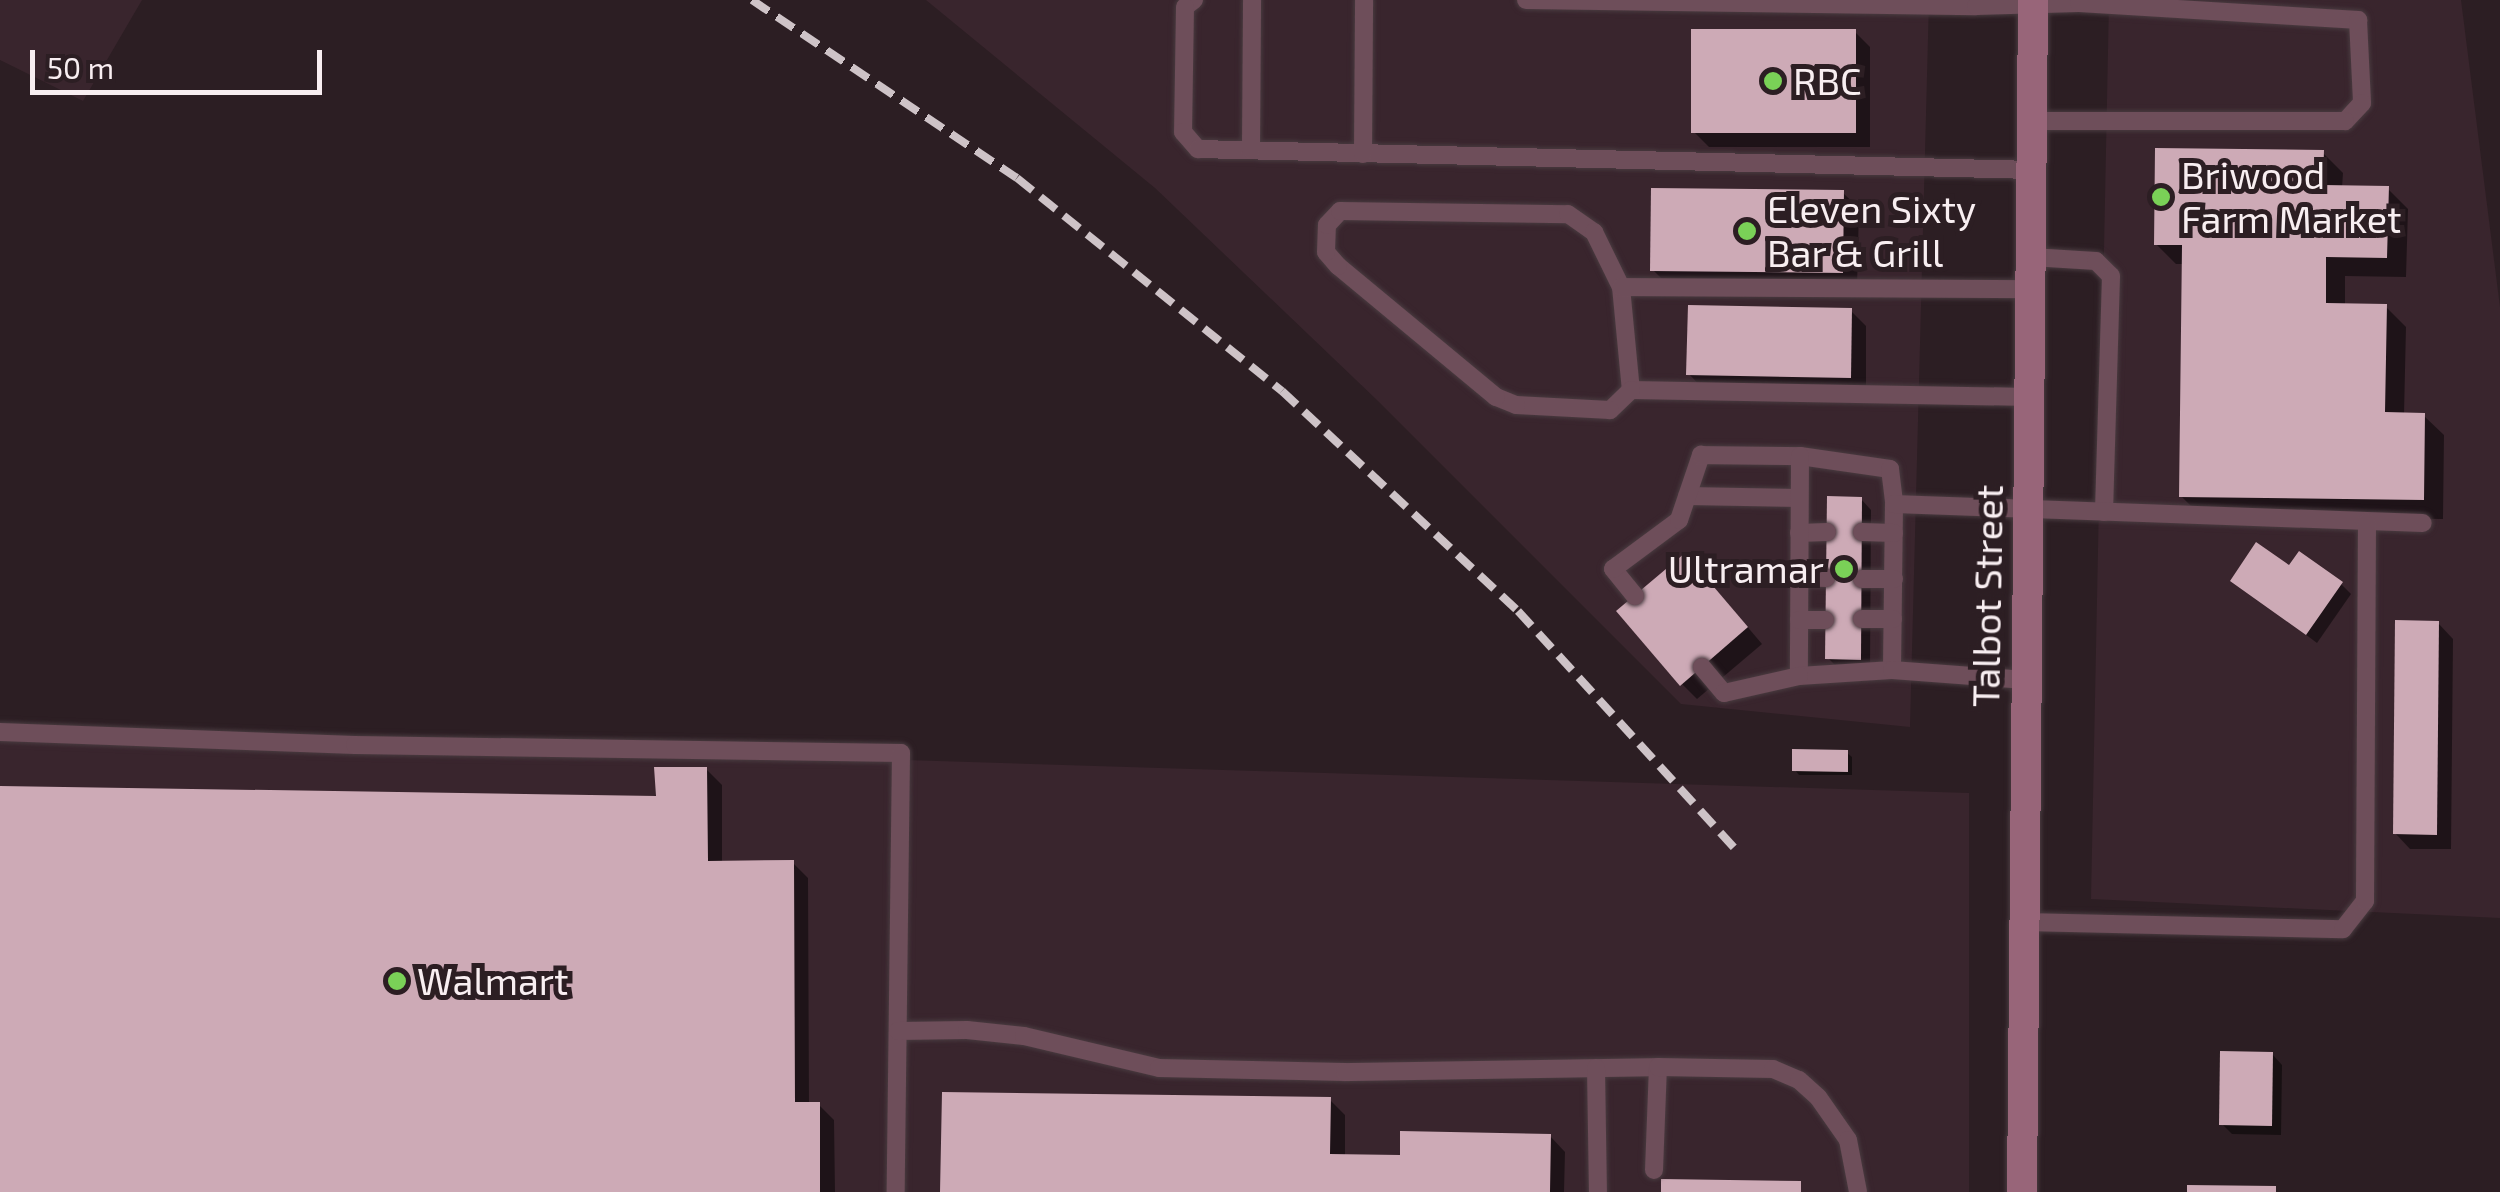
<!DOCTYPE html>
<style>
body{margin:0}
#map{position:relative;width:2500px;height:1192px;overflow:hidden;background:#2c1e23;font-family:"Exo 2",sans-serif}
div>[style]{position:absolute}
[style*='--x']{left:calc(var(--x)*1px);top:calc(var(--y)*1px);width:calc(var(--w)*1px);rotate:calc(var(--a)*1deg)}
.built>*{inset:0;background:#39252d}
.shadow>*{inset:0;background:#0007}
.building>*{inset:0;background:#cdaab6}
.roads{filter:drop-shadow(0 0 2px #493b40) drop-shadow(0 0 2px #493b40)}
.lane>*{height:18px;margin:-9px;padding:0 9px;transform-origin:9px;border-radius:9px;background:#6e4e5a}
.secondary>*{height:30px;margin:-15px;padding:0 15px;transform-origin:15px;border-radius:15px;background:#986579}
.rail>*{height:8px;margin-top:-4px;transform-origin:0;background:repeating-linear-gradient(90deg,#cec3c7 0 20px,transparent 0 30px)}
.dots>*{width:28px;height:28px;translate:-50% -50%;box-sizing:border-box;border:5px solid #2c1e23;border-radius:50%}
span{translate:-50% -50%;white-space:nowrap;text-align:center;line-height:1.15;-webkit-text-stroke:10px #2c1e23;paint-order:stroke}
.poi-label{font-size:38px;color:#f8eef1}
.left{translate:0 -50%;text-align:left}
.right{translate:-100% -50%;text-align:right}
.street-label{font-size:38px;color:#f8eef1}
.scale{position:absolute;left:30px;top:50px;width:292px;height:45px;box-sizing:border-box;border:5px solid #f8eef1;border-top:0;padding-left:12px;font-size:30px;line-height:35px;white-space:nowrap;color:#f8eef1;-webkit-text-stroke:8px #2c1e23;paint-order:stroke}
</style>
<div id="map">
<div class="built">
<i style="clip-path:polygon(0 0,142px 0,83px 101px,0 60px)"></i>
<i style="clip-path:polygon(926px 0,1929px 0,1910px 727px,1681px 704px,1378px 401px,1155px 188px)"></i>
<i style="clip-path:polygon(2109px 0,2461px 0,2500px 307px,2500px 918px,2091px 899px)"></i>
<i style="clip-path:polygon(0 732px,1969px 793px,1969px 1192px,0 1192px)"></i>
</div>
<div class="shadow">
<i style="clip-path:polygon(1855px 32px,1870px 47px,1870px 147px,1709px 147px,1694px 132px)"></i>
<i style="clip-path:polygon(2323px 153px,2343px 173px,2342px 188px,2388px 189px,2408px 209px,2406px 277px,2345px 276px,2345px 306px,2386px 307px,2406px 327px,2404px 415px,2424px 416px,2444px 435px,2443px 519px,2201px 516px,2181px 496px,2184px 264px,2176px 264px,2156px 244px)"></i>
<i style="clip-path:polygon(1843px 193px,1859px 208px,1857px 287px,1668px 285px,1653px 270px)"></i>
<i style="clip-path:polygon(1851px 311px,1866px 326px,1866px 392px,1704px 390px,1689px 374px)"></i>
<i style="clip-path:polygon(1861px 499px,1871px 510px,1870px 669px,1838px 668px,1828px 658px)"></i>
<i style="clip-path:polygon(2289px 569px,2341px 584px,2351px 594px,2317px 643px,2233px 580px)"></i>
<i style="clip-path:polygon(1700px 571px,1762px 644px,1697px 699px,1682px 684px)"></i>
<i style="clip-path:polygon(2438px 623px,2453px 639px,2451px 849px,2410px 849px,2395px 833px)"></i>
<i style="clip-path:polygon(1847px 753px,1852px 757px,1852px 775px,1799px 775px,1795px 770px)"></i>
<i style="clip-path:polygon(706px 769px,722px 785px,722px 863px,793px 863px,808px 878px,809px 1105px,819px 1105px,834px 1120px,835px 1192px,0 1192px,0 789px,659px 798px)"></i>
<i style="clip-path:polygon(2272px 1054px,2282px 1065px,2281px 1135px,2232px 1134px,2222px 1124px)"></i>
<i style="clip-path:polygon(1330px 1100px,1345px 1115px,1345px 1157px,1402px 1158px,1550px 1136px,1565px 1152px,1564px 1192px,943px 1192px)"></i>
</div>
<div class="building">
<i style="clip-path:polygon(1691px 29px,1856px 29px,1856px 133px,1691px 133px)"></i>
<i style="clip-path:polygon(2155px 148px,2324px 150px,2323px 185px,2389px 186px,2387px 258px,2326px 257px,2326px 303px,2387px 304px,2385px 412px,2425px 413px,2424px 500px,2179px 497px,2182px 245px,2154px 245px)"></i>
<i style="clip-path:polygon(1651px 188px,1844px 190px,1843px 273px,1650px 271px)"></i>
<i style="clip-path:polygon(1688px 305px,1852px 308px,1851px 378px,1686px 375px)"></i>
<i style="clip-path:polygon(1827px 496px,1862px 497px,1861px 660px,1825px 659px)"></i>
<i style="clip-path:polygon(2256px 542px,2289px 565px,2299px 551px,2343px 582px,2306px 635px,2230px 581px)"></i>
<i style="clip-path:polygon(1685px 553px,1748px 627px,1680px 686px,1616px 611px)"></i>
<i style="clip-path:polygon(2395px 620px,2439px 621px,2437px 835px,2393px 834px)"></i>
<i style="clip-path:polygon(1792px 749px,1848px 750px,1848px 772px,1792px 771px)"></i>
<i style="clip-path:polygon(654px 767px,707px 767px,708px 861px,794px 860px,795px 1102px,820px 1102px,820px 1192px,0 1192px,0 786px,656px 796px)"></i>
<i style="clip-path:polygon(2220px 1051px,2273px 1052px,2272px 1126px,2219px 1125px)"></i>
<i style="clip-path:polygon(942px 1092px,1331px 1097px,1330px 1154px,1400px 1155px,1400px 1131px,1551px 1134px,1550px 1192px,940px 1192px)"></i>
<i style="clip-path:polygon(1661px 1179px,1801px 1181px,1801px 1192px,1661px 1192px)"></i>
<i style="clip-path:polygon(2187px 1185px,2276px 1186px,2276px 1192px,2187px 1192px)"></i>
</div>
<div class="roads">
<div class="lane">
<i style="--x:1194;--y:0;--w:11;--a:142"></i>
<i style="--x:1185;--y:7;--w:125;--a:90.9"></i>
<i style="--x:1183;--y:132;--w:23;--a:49"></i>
<i style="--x:1198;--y:149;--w:833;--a:1.44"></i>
<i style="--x:1526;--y:0;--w:450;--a:0.8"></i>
<i style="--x:1976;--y:6;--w:103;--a:-1.7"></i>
<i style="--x:2079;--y:3;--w:280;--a:3.5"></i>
<i style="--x:2358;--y:20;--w:83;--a:87.2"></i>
<i style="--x:2362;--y:103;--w:25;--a:133"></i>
<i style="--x:2345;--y:121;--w:313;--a:180"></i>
<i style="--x:1251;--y:150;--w:150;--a:-89.6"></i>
<i style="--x:1363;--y:154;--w:154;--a:-89.6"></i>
<i style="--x:2031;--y:257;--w:65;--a:3.5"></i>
<i style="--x:2096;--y:261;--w:21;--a:45"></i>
<i style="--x:2111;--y:276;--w:236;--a:91.7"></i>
<i style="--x:1621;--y:287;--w:103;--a:84.5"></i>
<i style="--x:2029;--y:397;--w:398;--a:-179"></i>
<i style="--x:1631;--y:390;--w:29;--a:136"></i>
<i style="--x:1610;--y:410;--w:94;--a:-177"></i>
<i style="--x:1516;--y:405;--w:22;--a:-158"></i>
<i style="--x:1496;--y:397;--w:205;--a:-140.3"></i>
<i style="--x:1338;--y:266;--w:18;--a:-131"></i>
<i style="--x:1326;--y:252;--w:27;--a:-88"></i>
<i style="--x:1327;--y:225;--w:19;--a:-47"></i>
<i style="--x:1340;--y:211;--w:228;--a:0.8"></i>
<i style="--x:1568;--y:214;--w:32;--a:35"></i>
<i style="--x:1594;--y:232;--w:61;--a:63.9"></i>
<i style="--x:1621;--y:287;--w:410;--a:0.3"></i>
<i style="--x:1800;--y:456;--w:91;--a:8.2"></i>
<i style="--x:1890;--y:469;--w:35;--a:83"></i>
<i style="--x:1894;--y:504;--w:166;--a:90.7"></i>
<i style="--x:1687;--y:496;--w:112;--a:1"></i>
<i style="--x:1894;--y:504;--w:529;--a:2.06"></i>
<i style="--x:1862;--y:532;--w:32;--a:2"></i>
<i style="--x:1799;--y:533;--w:28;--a:-2"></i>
<i style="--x:1798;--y:577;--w:28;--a:2"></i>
<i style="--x:1862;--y:579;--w:32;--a:0"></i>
<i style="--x:1635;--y:596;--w:35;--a:-129"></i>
<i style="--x:1613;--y:569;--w:82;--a:-36.6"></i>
<i style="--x:1679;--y:520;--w:69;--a:-71.3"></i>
<i style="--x:1701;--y:455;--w:99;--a:0.6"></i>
<i style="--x:1800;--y:456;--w:220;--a:90.3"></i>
<i style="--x:1799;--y:676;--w:93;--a:-3.7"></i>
<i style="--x:1892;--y:670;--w:134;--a:4.3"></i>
<i style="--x:1862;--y:619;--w:31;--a:0"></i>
<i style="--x:1799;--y:620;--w:26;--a:0"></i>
<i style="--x:1702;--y:667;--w:34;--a:50"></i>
<i style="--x:1724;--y:693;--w:77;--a:-12.8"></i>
<i style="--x:0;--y:732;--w:355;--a:2.1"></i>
<i style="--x:355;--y:745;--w:546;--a:0.84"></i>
<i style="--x:901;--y:753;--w:439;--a:90.7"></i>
<i style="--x:2024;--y:922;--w:319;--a:1.3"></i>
<i style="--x:2343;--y:929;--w:36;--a:-52"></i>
<i style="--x:2365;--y:901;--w:379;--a:-89.7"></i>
<i style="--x:898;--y:1031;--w:69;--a:-0.8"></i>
<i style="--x:967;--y:1030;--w:57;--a:6"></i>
<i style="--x:1024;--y:1036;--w:139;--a:13.3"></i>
<i style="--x:1159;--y:1068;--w:186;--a:1.2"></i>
<i style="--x:1345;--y:1072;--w:313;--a:-0.9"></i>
<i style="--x:1596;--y:1068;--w:124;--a:89.1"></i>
<i style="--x:1654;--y:1170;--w:103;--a:-87.8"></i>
<i style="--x:1658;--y:1067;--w:115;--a:1"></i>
<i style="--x:1773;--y:1069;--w:28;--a:23"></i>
<i style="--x:1799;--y:1080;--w:25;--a:42"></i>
<i style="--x:1818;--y:1097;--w:52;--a:55.1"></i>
<i style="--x:1848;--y:1140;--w:53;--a:79.1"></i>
</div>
<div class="secondary">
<i style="--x:2022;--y:1192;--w:1192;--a:-89.47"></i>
</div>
</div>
<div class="rail">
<i style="--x:752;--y:0;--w:319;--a:33.9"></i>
<i style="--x:1017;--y:178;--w:340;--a:38.8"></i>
<i style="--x:1282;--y:391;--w:323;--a:43"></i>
<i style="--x:1518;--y:611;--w:329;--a:47.6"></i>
</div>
<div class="dots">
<i style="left:1773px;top:81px;background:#7ad157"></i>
<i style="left:2161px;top:197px;background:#7ad157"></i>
<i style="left:1747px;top:231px;background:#7ad157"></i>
<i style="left:1844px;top:569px;background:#7ad157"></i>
<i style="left:397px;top:981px;background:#7ad157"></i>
</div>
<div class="poi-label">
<span class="left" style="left:1793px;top:81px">RBC</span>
<span class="left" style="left:2181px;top:197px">Briwood<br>Farm Market</span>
<span class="left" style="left:1767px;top:231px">Eleven Sixty<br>Bar &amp; Grill</span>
<span class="right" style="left:1824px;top:569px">Ultramar</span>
<span class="left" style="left:417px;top:981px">Walmart</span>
</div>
<div class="street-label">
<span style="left:1987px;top:596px;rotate:-89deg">Talbot Street</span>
</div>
<div class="scale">50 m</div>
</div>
